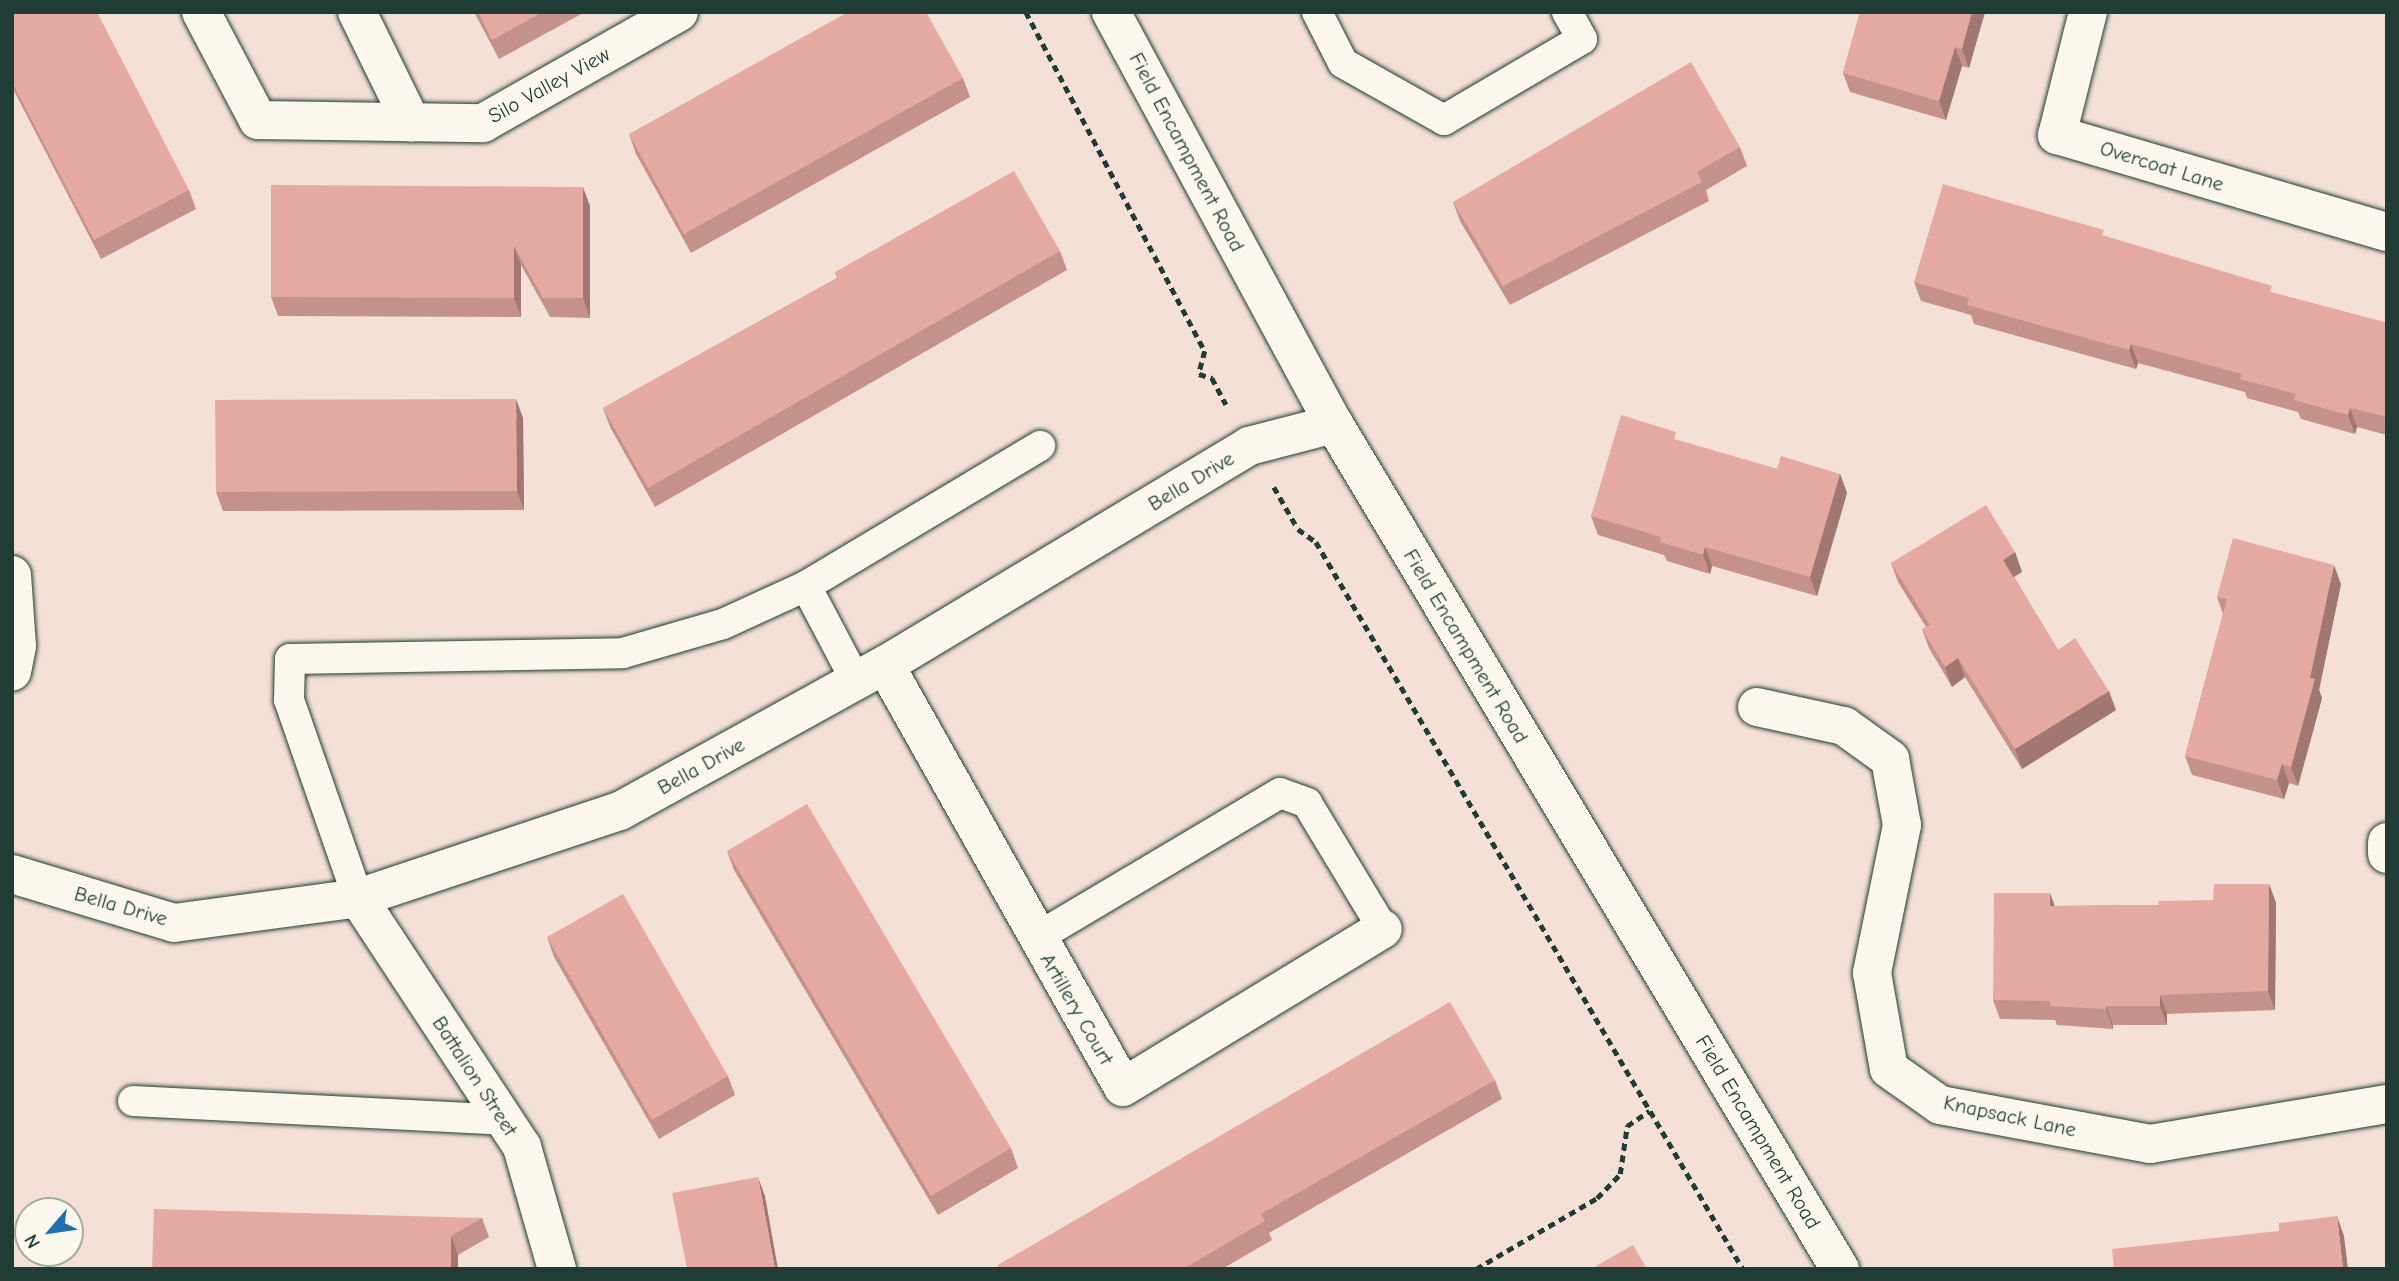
<!DOCTYPE html>
<style>
body{margin:0}
#map{position:relative;width:2399px;height:1281px;overflow:hidden;background:#f4e0d6;font-family:"Comic Neue",sans-serif}
div>[style]{position:absolute}
[style*='--x']{left:calc(var(--x)*1px);top:calc(var(--y)*1px);width:calc(var(--w)*1px);rotate:calc(var(--a)*1deg)}
.path>*{height:4.5px;margin-top:-2.25px;transform-origin:0;background:repeating-linear-gradient(90deg,#1f3d34 0 7px,transparent 0 12px)}
.roads{filter:drop-shadow(0 0 2px #1f3d34) drop-shadow(0 0 2px #1f3d34)}
.lane>*{height:30px;margin:-15px;padding:0 15px;transform-origin:15px;border-radius:15px;background:#fbf7ec}
.street>*{height:38px;margin:-19px;padding:0 19px;transform-origin:19px;border-radius:19px;background:#fbf7ec}
.secondary>*{height:38px;margin:-19px;padding:0 19px;transform-origin:19px;border-radius:19px;background:#fbf7ec}
.wall>*{inset:0;background:#c4928a}
.shaded-wall>*{inset:0;background:#a07771}
.building>*{inset:0;background:#e4aaa1}
span{translate:-50% -50%;white-space:nowrap;text-align:center;line-height:1.15;-webkit-text-stroke:7px #fbf7ec;paint-order:stroke}
.street-label{font-size:21px;color:#1f3d34}
.frame{position:absolute;inset:0;border:14px solid #1f3d34;pointer-events:none}
.north{position:absolute;left:14px;top:1197px;width:70px;height:70px;box-sizing:border-box;background:#fbf7ec;border:2px solid #a3ada2;border-radius:50%;rotate:241deg;font-size:19px;font-weight:700;line-height:28px;text-align:center;color:#1f3d34}
.north::after{content:'';display:block;margin:auto;width:24px;height:32px;background:#1f6fb2;clip-path:polygon(50% 0,100% 100%,50% 72%,0 100%)}
</style>
<div id="map">
<div class="path">
<i style="--x:1026;--y:12;--w:383;--a:62.2"></i>
<i style="--x:1205;--y:351;--w:24;--a:105"></i>
<i style="--x:1199;--y:374;--w:14;--a:17"></i>
<i style="--x:1212;--y:378;--w:30;--a:62"></i>
<i style="--x:1274;--y:487;--w:48;--a:60.3"></i>
<i style="--x:1298;--y:529;--w:22;--a:36"></i>
<i style="--x:1316;--y:542;--w:843;--a:59.57"></i>
<i style="--x:1476;--y:1269;--w:140;--a:-30.4"></i>
<i style="--x:1597;--y:1198;--w:33;--a:-46"></i>
<i style="--x:1620;--y:1174;--w:49;--a:-81.7"></i>
<i style="--x:1627;--y:1126;--w:27;--a:-34"></i>
</div>
<div class="roads">
<div class="lane">
<i style="--x:1317;--y:12;--w:57;--a:63"></i>
<i style="--x:1343;--y:63;--w:116;--a:29.4"></i>
<i style="--x:1444;--y:120;--w:160;--a:-30.4"></i>
<i style="--x:1582;--y:39;--w:31;--a:-119"></i>
<i style="--x:806;--y:586;--w:107;--a:62.2"></i>
<i style="--x:358;--y:898;--w:210;--a:-109.2"></i>
<i style="--x:289;--y:700;--w:41;--a:-88.6"></i>
<i style="--x:290;--y:659;--w:333;--a:-1"></i>
<i style="--x:623;--y:653;--w:104;--a:-16.2"></i>
<i style="--x:723;--y:624;--w:91;--a:-24.6"></i>
<i style="--x:806;--y:586;--w:273;--a:-30.9"></i>
<i style="--x:1036;--y:938;--w:284;--a:-30.7"></i>
<i style="--x:1280;--y:793;--w:29;--a:20"></i>
<i style="--x:1307;--y:803;--w:147;--a:58.9"></i>
<i style="--x:133;--y:1101;--w:371;--a:2.9"></i>
</div>
<div class="street">
<i style="--x:201;--y:12;--w:122;--a:62.2"></i>
<i style="--x:258;--y:120;--w:225;--a:0.8"></i>
<i style="--x:483;--y:123;--w:225;--a:-29.5"></i>
<i style="--x:357;--y:12;--w:123;--a:63.9"></i>
<i style="--x:2088;--y:12;--w:127;--a:104.1"></i>
<i style="--x:2057;--y:135;--w:344;--a:16.4"></i>
<i style="--x:12;--y:575;--w:71;--a:86"></i>
<i style="--x:17;--y:646;--w:26;--a:101"></i>
<i style="--x:885;--y:665;--w:484;--a:60.6"></i>
<i style="--x:1123;--y:1087;--w:304;--a:-31.3"></i>
<i style="--x:1757;--y:707;--w:89;--a:12.3"></i>
<i style="--x:1844;--y:726;--w:57;--a:35.7"></i>
<i style="--x:1890;--y:759;--w:67;--a:79.7"></i>
<i style="--x:1902;--y:825;--w:151;--a:101.5"></i>
<i style="--x:1872;--y:973;--w:97;--a:80"></i>
<i style="--x:1889;--y:1069;--w:62;--a:35.2"></i>
<i style="--x:1940;--y:1105;--w:214;--a:10.5"></i>
<i style="--x:2150;--y:1144;--w:240;--a:-9.6"></i>
<i style="--x:2387;--y:842;--w:12;--a:90"></i>
<i style="--x:12;--y:874;--w:169;--a:16.8"></i>
<i style="--x:174;--y:923;--w:186;--a:-7.7"></i>
<i style="--x:358;--y:898;--w:276;--a:-18.4"></i>
<i style="--x:620;--y:811;--w:303;--a:-28.9"></i>
<i style="--x:885;--y:665;--w:425;--a:-31"></i>
<i style="--x:1249;--y:446;--w:88;--a:-14.5"></i>
<i style="--x:358;--y:898;--w:298;--a:56.6"></i>
<i style="--x:522;--y:1147;--w:127;--a:74"></i>
</div>
<div class="secondary">
<i style="--x:1111;--y:12;--w:468;--a:61.6"></i>
<i style="--x:1334;--y:424;--w:985;--a:59.09"></i>
</div>
</div>
<div class="wall">
<i style="clip-path:polygon(12px 12px,189px 190px,196px 209px,101px 259px,12px 87px)"></i>
<i style="clip-path:polygon(474px 12px,585px 12px,499px 59px)"></i>
<i style="clip-path:polygon(1860px 12px,1985px 12px,1969px 68px,1962px 66px,1946px 120px,1850px 92px,1843px 73px)"></i>
<i style="clip-path:polygon(963px 78px,970px 97px,691px 253px,636px 154px,629px 134px)"></i>
<i style="clip-path:polygon(1740px 147px,1747px 166px,1706px 190px,1709px 201px,1510px 305px,1460px 221px,1453px 202px)"></i>
<i style="clip-path:polygon(590px 206px,590px 318px,550px 317px,521px 265px,521px 317px,278px 316px,271px 297px)"></i>
<i style="clip-path:polygon(2107px 237px,2274px 293px,2387px 323px,2387px 435px,2357px 427px,2355px 434px,2301px 419px,2298px 412px,2247px 398px,2245px 392px,2138px 363px,2136px 369px,1974px 324px,1971px 315px,1921px 301px,1914px 282px)"></i>
<i style="clip-path:polygon(1060px 251px,1067px 270px,655px 507px,610px 427px,603px 408px,837px 278px,835px 272px)"></i>
<i style="clip-path:polygon(523px 418px,524px 510px,223px 511px,216px 492px)"></i>
<i style="clip-path:polygon(1680px 441px,1777px 469px,1840px 474px,1847px 493px,1817px 596px,1712px 566px,1710px 574px,1667px 561px,1664px 555px,1598px 535px,1591px 516px)"></i>
<i style="clip-path:polygon(2015px 552px,2022px 572px,2014px 577px,2058px 650px,2116px 710px,2022px 769px,1965px 677px,1952px 687px,1929px 648px,1922px 629px,1926px 627px,1898px 582px,1891px 563px)"></i>
<i style="clip-path:polygon(2341px 584px,2319px 690px,2322px 698px,2298px 786px,2289px 783px,2284px 799px,2192px 775px,2185px 756px,2223px 614px,2217px 597px)"></i>
<i style="clip-path:polygon(727px 851px,1011px 1148px,1018px 1168px,938px 1215px,734px 870px)"></i>
<i style="clip-path:polygon(2269px 884px,2276px 903px,2275px 1010px,2167px 1014px,2167px 1025px,2113px 1025px,2113px 1029px,2057px 1025px,2055px 1020px,2000px 1019px,1993px 1000px,2054px 906px,2159px 905px,2213px 900px)"></i>
<i style="clip-path:polygon(547px 937px,728px 1076px,735px 1095px,659px 1139px,554px 957px)"></i>
<i style="clip-path:polygon(1495px 1080px,1502px 1099px,1269px 1233px,1272px 1240px,1222px 1269px,999px 1269px,998px 1265px)"></i>
<i style="clip-path:polygon(482px 1218px,489px 1237px,458px 1255px,458px 1269px,152px 1269px)"></i>
</div>
<div class="shaded-wall">
<i style="clip-path:polygon(1972px 12px,1985px 12px,1969px 68px,1962px 49px)"></i>
<i style="clip-path:polygon(1955px 47px,1962px 66px,1946px 120px,1939px 101px)"></i>
<i style="clip-path:polygon(583px 187px,590px 206px,590px 318px,583px 298px)"></i>
<i style="clip-path:polygon(514px 246px,521px 265px,521px 317px,514px 298px)"></i>
<i style="clip-path:polygon(2131px 344px,2138px 363px,2136px 369px,2129px 350px)"></i>
<i style="clip-path:polygon(516px 399px,523px 418px,524px 510px,517px 491px)"></i>
<i style="clip-path:polygon(2350px 408px,2357px 427px,2355px 434px,2348px 415px)"></i>
<i style="clip-path:polygon(1840px 474px,1847px 493px,1817px 596px,1810px 577px)"></i>
<i style="clip-path:polygon(1705px 547px,1712px 566px,1710px 574px,1703px 555px)"></i>
<i style="clip-path:polygon(2015px 552px,2022px 572px,2010px 579px,2003px 560px)"></i>
<i style="clip-path:polygon(2334px 565px,2341px 584px,2319px 690px,2322px 698px,2298px 786px,2291px 767px)"></i>
<i style="clip-path:polygon(1958px 658px,1965px 677px,1952px 687px,1945px 667px)"></i>
<i style="clip-path:polygon(2109px 691px,2116px 710px,2022px 769px,2015px 749px)"></i>
<i style="clip-path:polygon(2282px 764px,2289px 783px,2284px 799px,2277px 780px)"></i>
<i style="clip-path:polygon(2269px 884px,2276px 903px,2275px 1010px,2268px 991px)"></i>
<i style="clip-path:polygon(2050px 893px,2057px 912px,2050px 906px)"></i>
<i style="clip-path:polygon(2160px 995px,2167px 1014px,2167px 1025px,2160px 1006px)"></i>
<i style="clip-path:polygon(2106px 1006px,2113px 1025px,2113px 1029px,2106px 1009px)"></i>
<i style="clip-path:polygon(758px 1177px,765px 1196px,778px 1269px,775px 1269px)"></i>
<i style="clip-path:polygon(2337px 1216px,2344px 1236px,2348px 1269px,2343px 1269px)"></i>
<i style="clip-path:polygon(451px 1236px,458px 1255px,458px 1269px,451px 1269px)"></i>
</div>
<div class="building">
<i style="clip-path:polygon(12px 12px,97px 12px,189px 190px,94px 240px,12px 82px)"></i>
<i style="clip-path:polygon(478px 12px,543px 12px,492px 40px)"></i>
<i style="clip-path:polygon(848px 12px,926px 12px,963px 78px,684px 234px,629px 134px)"></i>
<i style="clip-path:polygon(1860px 12px,1972px 12px,1962px 49px,1955px 47px,1939px 101px,1843px 73px)"></i>
<i style="clip-path:polygon(1691px 62px,1740px 147px,1697px 172px,1702px 182px,1503px 286px,1453px 202px)"></i>
<i style="clip-path:polygon(1014px 171px,1060px 251px,648px 488px,603px 408px,838px 278px,835px 272px)"></i>
<i style="clip-path:polygon(1943px 184px,2104px 230px,2102px 235px,2272px 286px,2270px 292px,2387px 323px,2387px 417px,2350px 408px,2348px 415px,2294px 400px,2296px 394px,2240px 379px,2242px 374px,2131px 344px,2129px 350px,1967px 305px,1969px 298px,1914px 282px)"></i>
<i style="clip-path:polygon(271px 185px,583px 187px,583px 298px,543px 298px,514px 246px,514px 298px,271px 297px)"></i>
<i style="clip-path:polygon(516px 399px,517px 491px,216px 492px,215px 400px)"></i>
<i style="clip-path:polygon(1621px 415px,1676px 432px,1674px 439px,1777px 469px,1781px 456px,1840px 474px,1810px 577px,1705px 547px,1703px 555px,1660px 542px,1661px 537px,1591px 516px)"></i>
<i style="clip-path:polygon(1986px 505px,2015px 552px,2003px 560px,2058px 650px,2075px 638px,2109px 691px,2015px 749px,1958px 658px,1945px 667px,1922px 629px,1930px 625px,1891px 563px)"></i>
<i style="clip-path:polygon(2233px 538px,2334px 565px,2310px 678px,2315px 679px,2291px 767px,2282px 764px,2277px 780px,2185px 756px,2227px 599px,2217px 597px)"></i>
<i style="clip-path:polygon(807px 804px,1011px 1148px,931px 1196px,727px 851px)"></i>
<i style="clip-path:polygon(2214px 884px,2269px 884px,2268px 991px,2160px 995px,2160px 1006px,2106px 1006px,2106px 1009px,2050px 1006px,2050px 1001px,1993px 1000px,1994px 893px,2050px 893px,2050px 906px,2159px 905px,2158px 901px,2213px 900px)"></i>
<i style="clip-path:polygon(623px 894px,728px 1076px,652px 1120px,547px 937px)"></i>
<i style="clip-path:polygon(1450px 1002px,1495px 1080px,1261px 1214px,1265px 1221px,1183px 1269px,1000px 1269px,998px 1265px)"></i>
<i style="clip-path:polygon(758px 1177px,775px 1269px,687px 1269px,672px 1193px)"></i>
<i style="clip-path:polygon(154px 1209px,482px 1218px,451px 1236px,451px 1269px,152px 1269px)"></i>
<i style="clip-path:polygon(2337px 1216px,2343px 1269px,2114px 1269px,2112px 1249px,2279px 1231px,2279px 1223px)"></i>
<i style="clip-path:polygon(1633px 1245px,1647px 1269px,1591px 1269px)"></i>
</div>
<div class="street-label">
<span style="left:549px;top:85px;rotate:-29deg">Silo Valley View</span>
<span style="left:1187px;top:152px;rotate:62deg">Field Encampment Road</span>
<span style="left:2162px;top:166px;rotate:17deg">Overcoat Lane</span>
<span style="left:1191px;top:481px;rotate:-31deg">Bella Drive</span>
<span style="left:1466px;top:646px;rotate:59deg">Field Encampment Road</span>
<span style="left:701px;top:766px;rotate:-29deg">Bella Drive</span>
<span style="left:121px;top:906px;rotate:16deg">Bella Drive</span>
<span style="left:1077px;top:1009px;rotate:60deg">Artillery Court</span>
<span style="left:475px;top:1076px;rotate:57deg">Battalion Street</span>
<span style="left:2010px;top:1116px;rotate:12deg">Knapsack Lane</span>
<span style="left:1758px;top:1132px;rotate:59deg">Field Encampment Road</span>
</div>
<div class="frame"></div>
<div class="north">N</div>
</div>
